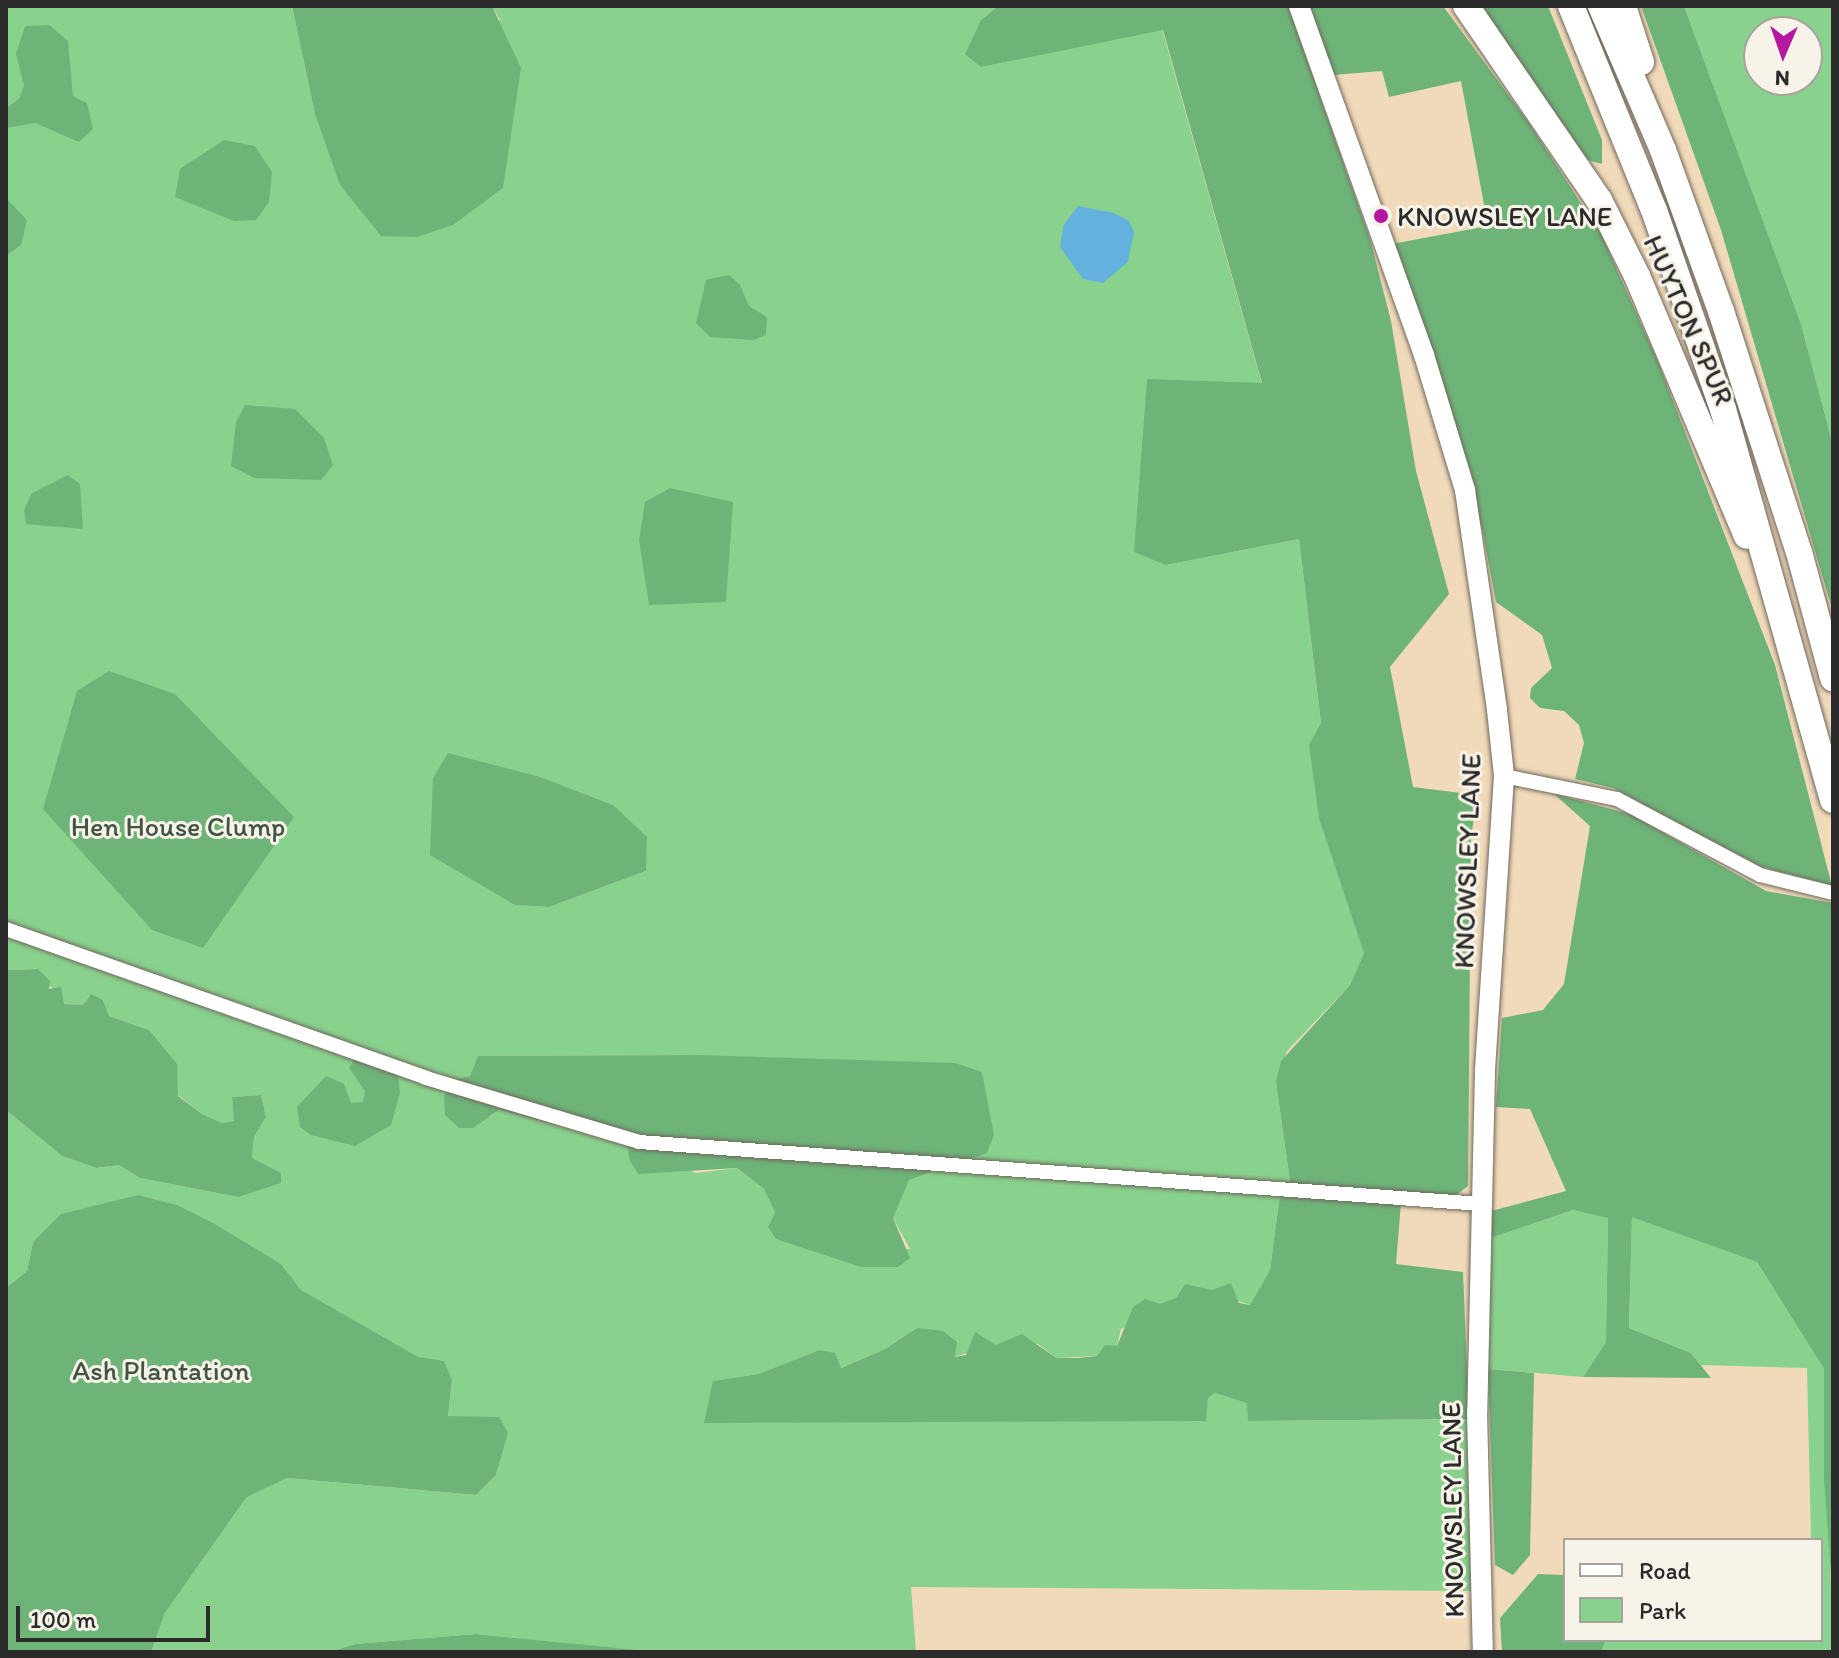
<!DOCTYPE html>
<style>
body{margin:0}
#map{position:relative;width:1839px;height:1658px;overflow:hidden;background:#f1daba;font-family:Itim,sans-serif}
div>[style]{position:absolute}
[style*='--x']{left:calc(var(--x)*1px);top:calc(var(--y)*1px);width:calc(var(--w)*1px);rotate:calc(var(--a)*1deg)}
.green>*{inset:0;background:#89d28e}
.forest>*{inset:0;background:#6eb479}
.water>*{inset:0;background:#64b1dd}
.roads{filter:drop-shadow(0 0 2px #70685d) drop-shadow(0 0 2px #70685d)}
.minor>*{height:14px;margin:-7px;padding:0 7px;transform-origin:7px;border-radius:7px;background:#fff}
.secondary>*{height:20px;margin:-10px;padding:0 10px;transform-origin:10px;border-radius:10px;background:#fff}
.motorway>*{height:26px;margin:-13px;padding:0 13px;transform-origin:13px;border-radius:13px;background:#fff}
.dots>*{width:22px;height:22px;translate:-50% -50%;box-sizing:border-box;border:4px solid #f7f3e8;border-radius:50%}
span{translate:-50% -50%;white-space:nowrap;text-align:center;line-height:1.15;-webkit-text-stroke:6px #f7f3e8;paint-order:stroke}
.poi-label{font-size:28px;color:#2b2b2b}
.left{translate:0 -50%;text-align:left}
.street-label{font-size:28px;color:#2b2b2b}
.park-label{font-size:28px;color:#425544}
.frame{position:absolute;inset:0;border:8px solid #2b2b2b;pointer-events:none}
.legend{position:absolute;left:1563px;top:1538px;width:260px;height:104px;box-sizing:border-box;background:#f7f3e8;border:2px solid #a5a39c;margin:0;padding:10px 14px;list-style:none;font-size:24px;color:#2b2b2b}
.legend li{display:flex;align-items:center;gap:16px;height:40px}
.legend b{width:40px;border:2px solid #a5a39c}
.north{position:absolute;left:1743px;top:16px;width:80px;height:80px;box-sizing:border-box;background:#f7f3e8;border:2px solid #a5a39c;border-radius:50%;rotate:182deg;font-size:22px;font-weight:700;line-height:32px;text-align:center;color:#2b2b2b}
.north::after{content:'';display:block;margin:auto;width:28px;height:36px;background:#b5179e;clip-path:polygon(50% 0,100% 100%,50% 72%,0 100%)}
.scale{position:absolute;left:16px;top:1606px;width:194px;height:36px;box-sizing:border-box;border:4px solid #2b2b2b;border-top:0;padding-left:10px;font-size:24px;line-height:28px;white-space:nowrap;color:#2b2b2b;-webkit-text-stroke:6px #f7f3e8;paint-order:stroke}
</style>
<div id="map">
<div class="green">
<i style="clip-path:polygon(evenodd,6px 6px,292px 6px,315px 114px,500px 20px,492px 6px,998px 6px,981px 20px,981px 67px,1162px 29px,1262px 384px,1166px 565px,1299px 539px,1321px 724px,1309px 746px,1364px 953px,1350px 985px,1287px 1051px,1276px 1082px,1291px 1188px,957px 1164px,697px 1055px,479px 1056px,470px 1076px,452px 1080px,6px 925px,6px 6px,448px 754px,541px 777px,613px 805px,646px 871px,549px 907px,515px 905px,448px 754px)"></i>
<i style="clip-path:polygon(evenodd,1684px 6px,1833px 6px,1833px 445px,1801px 324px,1684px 6px,1759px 32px,1807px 32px,1807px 80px,1759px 80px,1759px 32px)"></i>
<i style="clip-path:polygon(6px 931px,447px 1089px,490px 1117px,499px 1110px,629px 1146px,696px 1173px,737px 1168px,764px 1189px,775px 1213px,776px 1239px,819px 1251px,910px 1249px,893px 1218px,899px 1199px,909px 1180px,942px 1169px,1280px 1194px,1270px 1270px,1250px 1305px,1185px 1284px,1176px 1298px,1121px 1329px,1117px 1346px,1097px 1356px,1056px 1358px,1038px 1344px,996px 1345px,954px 1357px,917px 1328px,885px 1349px,840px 1368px,819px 1350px,758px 1374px,714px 1381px,1205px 1421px,1208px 1398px,1215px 1393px,1248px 1403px,1248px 1421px,1469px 1419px,1473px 1591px,911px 1587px,916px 1652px,648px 1652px,476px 1634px,355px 1644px,330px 1652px,151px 1652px,165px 1613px,246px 1498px,287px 1478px,476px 1495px,496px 1475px,508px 1432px,448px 1416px,452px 1381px,301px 1290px,281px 1264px,176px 1205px,138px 1195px,33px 1242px,27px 1271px,6px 1288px,6px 1110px,62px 1156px,96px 1168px,119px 1165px,140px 1178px,238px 1197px,281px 1174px,252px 1158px,254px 1137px,266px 1117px,261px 1095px,232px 1097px,235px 1121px,221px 1124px,202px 1114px,178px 1095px,149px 1030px,109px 1016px,103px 1000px,90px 995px,83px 1005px,63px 1004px,38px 969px,6px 970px)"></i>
<i style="clip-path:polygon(1573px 1210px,1608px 1217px,1606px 1342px,1583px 1377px,1488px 1369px,1488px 1239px)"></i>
<i style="clip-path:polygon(1632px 1216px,1757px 1262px,1824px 1369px,1833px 1652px,1601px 1652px,1606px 1640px,1821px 1640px,1821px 1540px,1811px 1540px,1807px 1368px,1701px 1365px,1691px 1353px,1629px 1328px)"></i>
</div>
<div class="forest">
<i style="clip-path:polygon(292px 6px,492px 6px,521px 68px,503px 188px,453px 225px,417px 237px,381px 236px,340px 185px,315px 114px)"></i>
<i style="clip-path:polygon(998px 6px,1288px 6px,1370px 239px,1391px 321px,1416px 471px,1449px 594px,1390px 667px,1413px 787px,1477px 795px,1471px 839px,1468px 1186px,1455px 1196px,1291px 1188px,1276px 1082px,1281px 1061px,1350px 985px,1364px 953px,1319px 818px,1309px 745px,1321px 723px,1299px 539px,1166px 565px,1134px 552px,1147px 379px,1262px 383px,1163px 30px,981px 67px,965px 54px,981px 20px)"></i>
<i style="clip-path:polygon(1310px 6px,1443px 6px,1529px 123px,1602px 236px,1658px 362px,1775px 665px,1832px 886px,1759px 866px,1613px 788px,1575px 779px,1584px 743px,1579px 725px,1564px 711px,1540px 708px,1530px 698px,1531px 688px,1552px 668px,1542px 635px,1496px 602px,1482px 528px,1443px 389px,1392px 244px,1488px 226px,1461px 81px,1389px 97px,1382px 71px,1333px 75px)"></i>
<i style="clip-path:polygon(1481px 6px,1548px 6px,1602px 140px,1602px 164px,1588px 160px)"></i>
<i style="clip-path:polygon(1641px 6px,1684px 6px,1801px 324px,1833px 445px,1833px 612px,1721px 230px)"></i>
<i style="clip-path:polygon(49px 25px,68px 41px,73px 96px,87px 103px,93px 129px,79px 142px,35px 123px,6px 128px,6px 108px,19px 99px,24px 86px,16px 54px,25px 26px)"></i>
<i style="clip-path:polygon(224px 140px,255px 146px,272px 172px,269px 202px,256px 220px,234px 221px,175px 197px,180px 169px)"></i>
<i style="clip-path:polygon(6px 198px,27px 220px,21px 245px,6px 256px)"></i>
<i style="clip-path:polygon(729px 275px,740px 285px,749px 306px,767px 317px,766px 335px,754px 340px,710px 337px,696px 323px,706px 280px)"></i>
<i style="clip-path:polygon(245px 405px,295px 409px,324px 438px,333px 465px,321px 480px,254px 478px,231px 466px,236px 422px)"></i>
<i style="clip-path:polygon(68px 475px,80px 484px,83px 529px,26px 524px,24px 510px,32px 493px)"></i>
<i style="clip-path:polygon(670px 488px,733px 502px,726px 602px,649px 605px,639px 540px,645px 502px)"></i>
<i style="clip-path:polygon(109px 671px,175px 694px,294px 817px,203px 948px,152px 930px,43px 809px,77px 691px)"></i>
<i style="clip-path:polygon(448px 753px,541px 777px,613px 805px,647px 837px,646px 871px,549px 907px,515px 905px,430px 855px,433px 778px)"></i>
<i style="clip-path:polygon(1554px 794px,1630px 814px,1766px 891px,1833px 903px,1833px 1602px,1824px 1479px,1824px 1369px,1757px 1262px,1632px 1217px,1629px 1328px,1691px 1353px,1711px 1378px,1583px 1377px,1606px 1342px,1608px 1218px,1573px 1210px,1488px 1239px,1491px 1211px,1566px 1191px,1530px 1109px,1496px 1107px,1502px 1018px,1543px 1010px,1564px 984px,1590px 826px)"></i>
<i style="clip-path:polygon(38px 969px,50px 981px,49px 989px,61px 987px,64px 1004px,83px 1005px,91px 994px,103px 1000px,109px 1016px,149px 1030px,177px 1064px,178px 1096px,202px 1114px,221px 1123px,234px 1121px,232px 1097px,261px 1095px,266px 1117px,254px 1137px,252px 1158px,281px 1173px,281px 1183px,238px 1197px,140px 1178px,119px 1165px,96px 1168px,62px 1156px,6px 1110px,6px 970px)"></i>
<i style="clip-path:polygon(697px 1055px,955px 1063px,982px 1072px,994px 1135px,987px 1153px,909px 1180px,893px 1218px,910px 1258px,898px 1267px,861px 1267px,776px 1239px,768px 1227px,775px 1213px,764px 1189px,737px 1168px,638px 1174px,629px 1159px,628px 1145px,499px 1110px,473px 1128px,459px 1128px,445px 1115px,444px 1097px,452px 1080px,470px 1076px,478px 1056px)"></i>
<i style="clip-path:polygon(354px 1060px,398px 1076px,400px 1093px,391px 1125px,355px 1146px,311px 1135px,300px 1127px,297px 1107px,326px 1076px,344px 1084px,351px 1103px,363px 1102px,365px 1091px,349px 1068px)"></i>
<i style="clip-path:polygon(1280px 1194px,1401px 1203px,1396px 1264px,1463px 1272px,1469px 1419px,1248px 1421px,1247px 1403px,1215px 1393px,1208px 1398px,1206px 1421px,704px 1423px,713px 1381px,758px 1374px,819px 1350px,835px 1353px,841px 1368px,885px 1349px,917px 1328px,943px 1331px,957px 1342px,955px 1357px,966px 1355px,975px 1332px,996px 1345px,1022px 1334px,1056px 1358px,1078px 1358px,1097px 1356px,1105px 1345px,1117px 1346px,1133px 1307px,1145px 1299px,1160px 1304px,1176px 1298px,1185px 1284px,1212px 1290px,1231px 1283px,1239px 1303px,1250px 1305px,1270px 1270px)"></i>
<i style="clip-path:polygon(138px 1195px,177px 1205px,213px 1223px,281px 1264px,301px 1290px,418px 1357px,444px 1361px,452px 1380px,448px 1416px,499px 1417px,508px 1433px,496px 1475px,476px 1495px,287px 1478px,246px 1498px,165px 1613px,151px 1652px,6px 1652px,6px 1288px,27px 1271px,33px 1242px,61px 1214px)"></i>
<i style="clip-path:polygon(1488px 1369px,1534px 1373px,1530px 1555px,1513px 1575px,1495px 1565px)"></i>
<i style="clip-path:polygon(1538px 1574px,1565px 1575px,1565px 1640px,1606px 1640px,1601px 1652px,1502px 1652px,1500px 1618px)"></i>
<i style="clip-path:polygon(476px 1634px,647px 1651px,648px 1652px,330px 1652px,355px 1644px)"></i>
</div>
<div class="water">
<i style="clip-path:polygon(1078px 206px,1114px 213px,1129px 221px,1134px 232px,1128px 262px,1103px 283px,1083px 279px,1060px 247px,1063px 226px)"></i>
</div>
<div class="roads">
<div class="minor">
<i style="--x:1504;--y:776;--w:115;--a:11.5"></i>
<i style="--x:1617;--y:799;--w:162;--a:28"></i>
<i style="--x:1760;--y:875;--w:75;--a:13.9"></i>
<i style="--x:6;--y:929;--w:446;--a:19.5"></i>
<i style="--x:426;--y:1078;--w:222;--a:16.7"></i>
<i style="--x:639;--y:1142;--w:844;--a:4.21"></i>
</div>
<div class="secondary">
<i style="--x:1299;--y:6;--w:371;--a:70.3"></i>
<i style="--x:1424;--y:355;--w:141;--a:73.1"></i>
<i style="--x:1465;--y:490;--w:222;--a:81.7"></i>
<i style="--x:1497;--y:710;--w:66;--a:83.9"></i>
<i style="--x:1504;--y:776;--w:296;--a:93.7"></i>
<i style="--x:1485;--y:1071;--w:341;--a:91.3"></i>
<i style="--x:1477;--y:1412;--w:240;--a:88.6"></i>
</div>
<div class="motorway">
<i style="--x:1466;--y:6;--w:235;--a:55.6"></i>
<i style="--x:1599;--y:200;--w:85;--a:63.4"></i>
<i style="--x:1637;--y:276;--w:282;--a:67.1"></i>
<i style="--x:1571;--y:6;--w:220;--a:67.9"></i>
<i style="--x:1654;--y:210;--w:211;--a:70.9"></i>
<i style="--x:1723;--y:409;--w:406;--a:74.3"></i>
<i style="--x:1601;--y:6;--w:157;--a:66.7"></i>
<i style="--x:1663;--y:150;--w:171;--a:70.2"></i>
<i style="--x:1721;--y:311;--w:253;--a:72.1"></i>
<i style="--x:1799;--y:552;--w:131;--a:74.9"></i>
<i style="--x:1623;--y:6;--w:59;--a:72.2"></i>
</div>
</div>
<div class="dots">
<i style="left:1381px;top:216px;background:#b5179e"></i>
</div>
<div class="poi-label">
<span class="left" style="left:1397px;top:216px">KNOWSLEY LANE</span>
</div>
<div class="street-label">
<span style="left:1689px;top:320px;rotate:66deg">HUYTON SPUR</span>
<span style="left:1467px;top:861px;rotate:-88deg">KNOWSLEY LANE</span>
<span style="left:1452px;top:1510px;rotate:-91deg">KNOWSLEY LANE</span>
</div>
<div class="park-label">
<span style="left:178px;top:826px">Hen House Clump</span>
<span style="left:161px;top:1370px">Ash Plantation</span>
</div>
<div class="frame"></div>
<ul class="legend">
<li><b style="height:10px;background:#fff"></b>Road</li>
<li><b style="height:22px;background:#89d28e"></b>Park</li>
</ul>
<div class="north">N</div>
<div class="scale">100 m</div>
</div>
